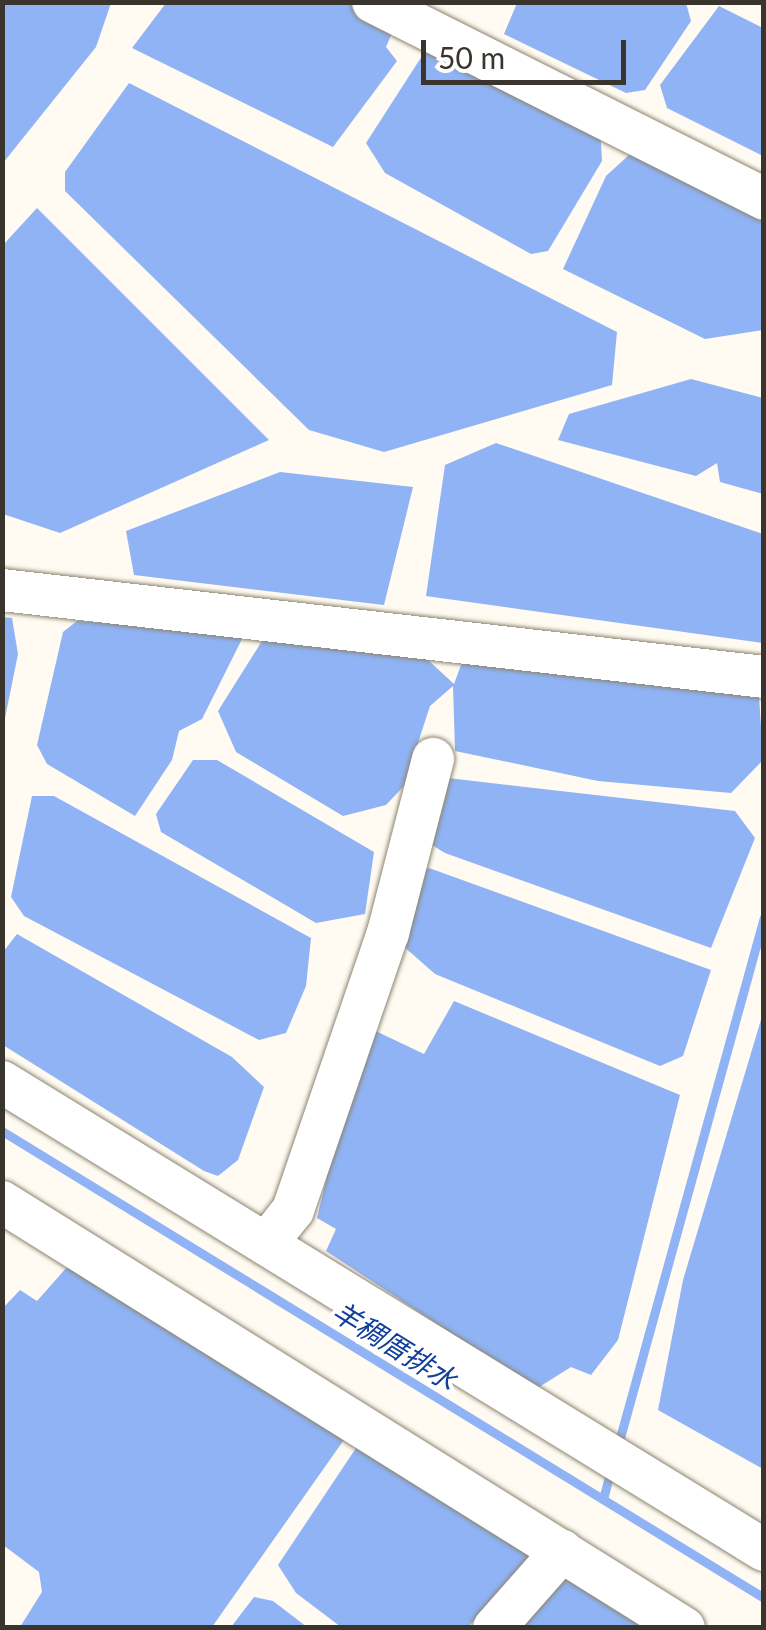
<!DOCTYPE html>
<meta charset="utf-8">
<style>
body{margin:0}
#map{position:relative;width:766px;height:1630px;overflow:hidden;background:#fffbf2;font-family:Lato,"Noto Sans TC",sans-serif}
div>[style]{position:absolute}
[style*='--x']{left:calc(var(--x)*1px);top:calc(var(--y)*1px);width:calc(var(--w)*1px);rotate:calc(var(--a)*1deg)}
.water>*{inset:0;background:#8fb3f4}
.stream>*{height:9px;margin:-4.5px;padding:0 4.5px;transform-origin:4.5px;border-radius:4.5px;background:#8fb3f4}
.roads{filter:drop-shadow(0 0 2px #8d8470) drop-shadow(0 0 2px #8d8470)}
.minor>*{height:42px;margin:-21px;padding:0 21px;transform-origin:21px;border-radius:21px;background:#fff}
span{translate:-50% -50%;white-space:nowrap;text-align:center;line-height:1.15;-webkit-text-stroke:8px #fff;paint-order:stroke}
.water-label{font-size:28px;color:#0f3f9a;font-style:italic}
.frame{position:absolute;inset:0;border:5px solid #39352d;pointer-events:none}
.scale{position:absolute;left:421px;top:40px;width:205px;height:45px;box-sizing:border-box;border:5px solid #39352d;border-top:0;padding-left:12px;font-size:30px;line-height:35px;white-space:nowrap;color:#39352d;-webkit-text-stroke:8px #fff;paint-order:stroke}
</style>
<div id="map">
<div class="water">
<i style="clip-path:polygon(3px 2px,111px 3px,96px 47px,3px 163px)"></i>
<i style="clip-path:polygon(352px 2px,395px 26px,386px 47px,397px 61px,333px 147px,132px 48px,166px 3px)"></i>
<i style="clip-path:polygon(517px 3px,686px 3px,691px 21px,645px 90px,626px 93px,504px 34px)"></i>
<i style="clip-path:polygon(719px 6px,763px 28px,763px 156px,667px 108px,660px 85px)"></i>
<i style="clip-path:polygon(431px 42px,600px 127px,602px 161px,548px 251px,531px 254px,385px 173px,366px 143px)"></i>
<i style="clip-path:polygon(129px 83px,617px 332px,612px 385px,384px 452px,309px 430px,65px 191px,65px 172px)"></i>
<i style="clip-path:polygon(642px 143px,763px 204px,763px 330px,705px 339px,563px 269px,606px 176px)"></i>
<i style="clip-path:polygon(37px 208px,269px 440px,60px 533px,3px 514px,3px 245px)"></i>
<i style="clip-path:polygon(691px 379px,763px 398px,763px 494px,720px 482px,717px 463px,696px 476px,558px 440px,569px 414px)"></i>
<i style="clip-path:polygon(496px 443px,763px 534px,763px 643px,426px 596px,445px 465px)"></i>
<i style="clip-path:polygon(280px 472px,413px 487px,384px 605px,134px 575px,126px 531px)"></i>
<i style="clip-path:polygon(3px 617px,12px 618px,18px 654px,3px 728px)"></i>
<i style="clip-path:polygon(77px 621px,231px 631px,242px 639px,202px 719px,179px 731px,172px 760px,135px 816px,47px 764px,37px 745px,63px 632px)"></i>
<i style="clip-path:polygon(267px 633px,427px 659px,454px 684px,464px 657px,759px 695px,763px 760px,731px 793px,598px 781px,455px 751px,453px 686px,430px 706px,404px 786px,386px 805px,343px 816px,236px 752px,218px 711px)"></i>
<i style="clip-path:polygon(193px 760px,217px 760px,374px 852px,365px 914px,316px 923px,161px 832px,156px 814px)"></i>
<i style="clip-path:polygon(448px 778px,735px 811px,755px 838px,711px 948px,445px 853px,419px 837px)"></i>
<i style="clip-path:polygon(32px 796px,54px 796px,311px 938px,306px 986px,286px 1033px,259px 1040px,24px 916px,11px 897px)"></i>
<i style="clip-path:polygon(429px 868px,711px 970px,683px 1056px,660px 1066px,435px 974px,402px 945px,410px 877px)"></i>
<i style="clip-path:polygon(17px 934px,232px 1057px,264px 1087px,238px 1160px,218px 1176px,204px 1171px,3px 1045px,3px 952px)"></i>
<i style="clip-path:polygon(454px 1001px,680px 1095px,618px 1340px,591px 1375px,571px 1367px,536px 1389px,326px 1251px,336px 1229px,317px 1218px,363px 1025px,424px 1054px)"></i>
<i style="clip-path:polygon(763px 1013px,764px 1469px,763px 1469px,658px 1410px,683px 1280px)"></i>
<i style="clip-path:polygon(75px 1258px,353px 1427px,212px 1627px,20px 1627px,42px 1592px,39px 1572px,3px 1545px,2px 1309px,20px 1290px,37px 1301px)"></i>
<i style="clip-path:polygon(360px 1442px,535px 1552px,468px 1627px,341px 1627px,296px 1593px,278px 1565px)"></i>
<i style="clip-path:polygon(565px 1573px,651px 1628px,515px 1628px)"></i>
<i style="clip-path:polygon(254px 1597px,273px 1601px,307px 1627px,231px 1627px)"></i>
</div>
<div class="stream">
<i style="--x:2;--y:1131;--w:894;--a:31.5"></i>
<i style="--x:618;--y:1445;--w:548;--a:-74.54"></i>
<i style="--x:603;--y:1499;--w:31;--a:-75"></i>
</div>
<div class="roads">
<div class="minor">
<i style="--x:373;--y:2;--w:438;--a:26.7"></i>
<i style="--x:2;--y:590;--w:767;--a:6.51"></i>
<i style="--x:2;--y:1082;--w:894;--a:31.56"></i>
<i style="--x:2;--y:1202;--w:804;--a:31.99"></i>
<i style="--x:266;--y:1244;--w:43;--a:-51.5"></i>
<i style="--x:293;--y:1210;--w:293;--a:-71.1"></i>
<i style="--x:388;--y:933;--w:180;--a:-75.5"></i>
<i style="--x:494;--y:1628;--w:103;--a:-48.6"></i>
</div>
</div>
<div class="water-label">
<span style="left:395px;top:1345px;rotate:32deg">羊稠厝排水</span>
</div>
<div class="frame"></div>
<div class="scale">50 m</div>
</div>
